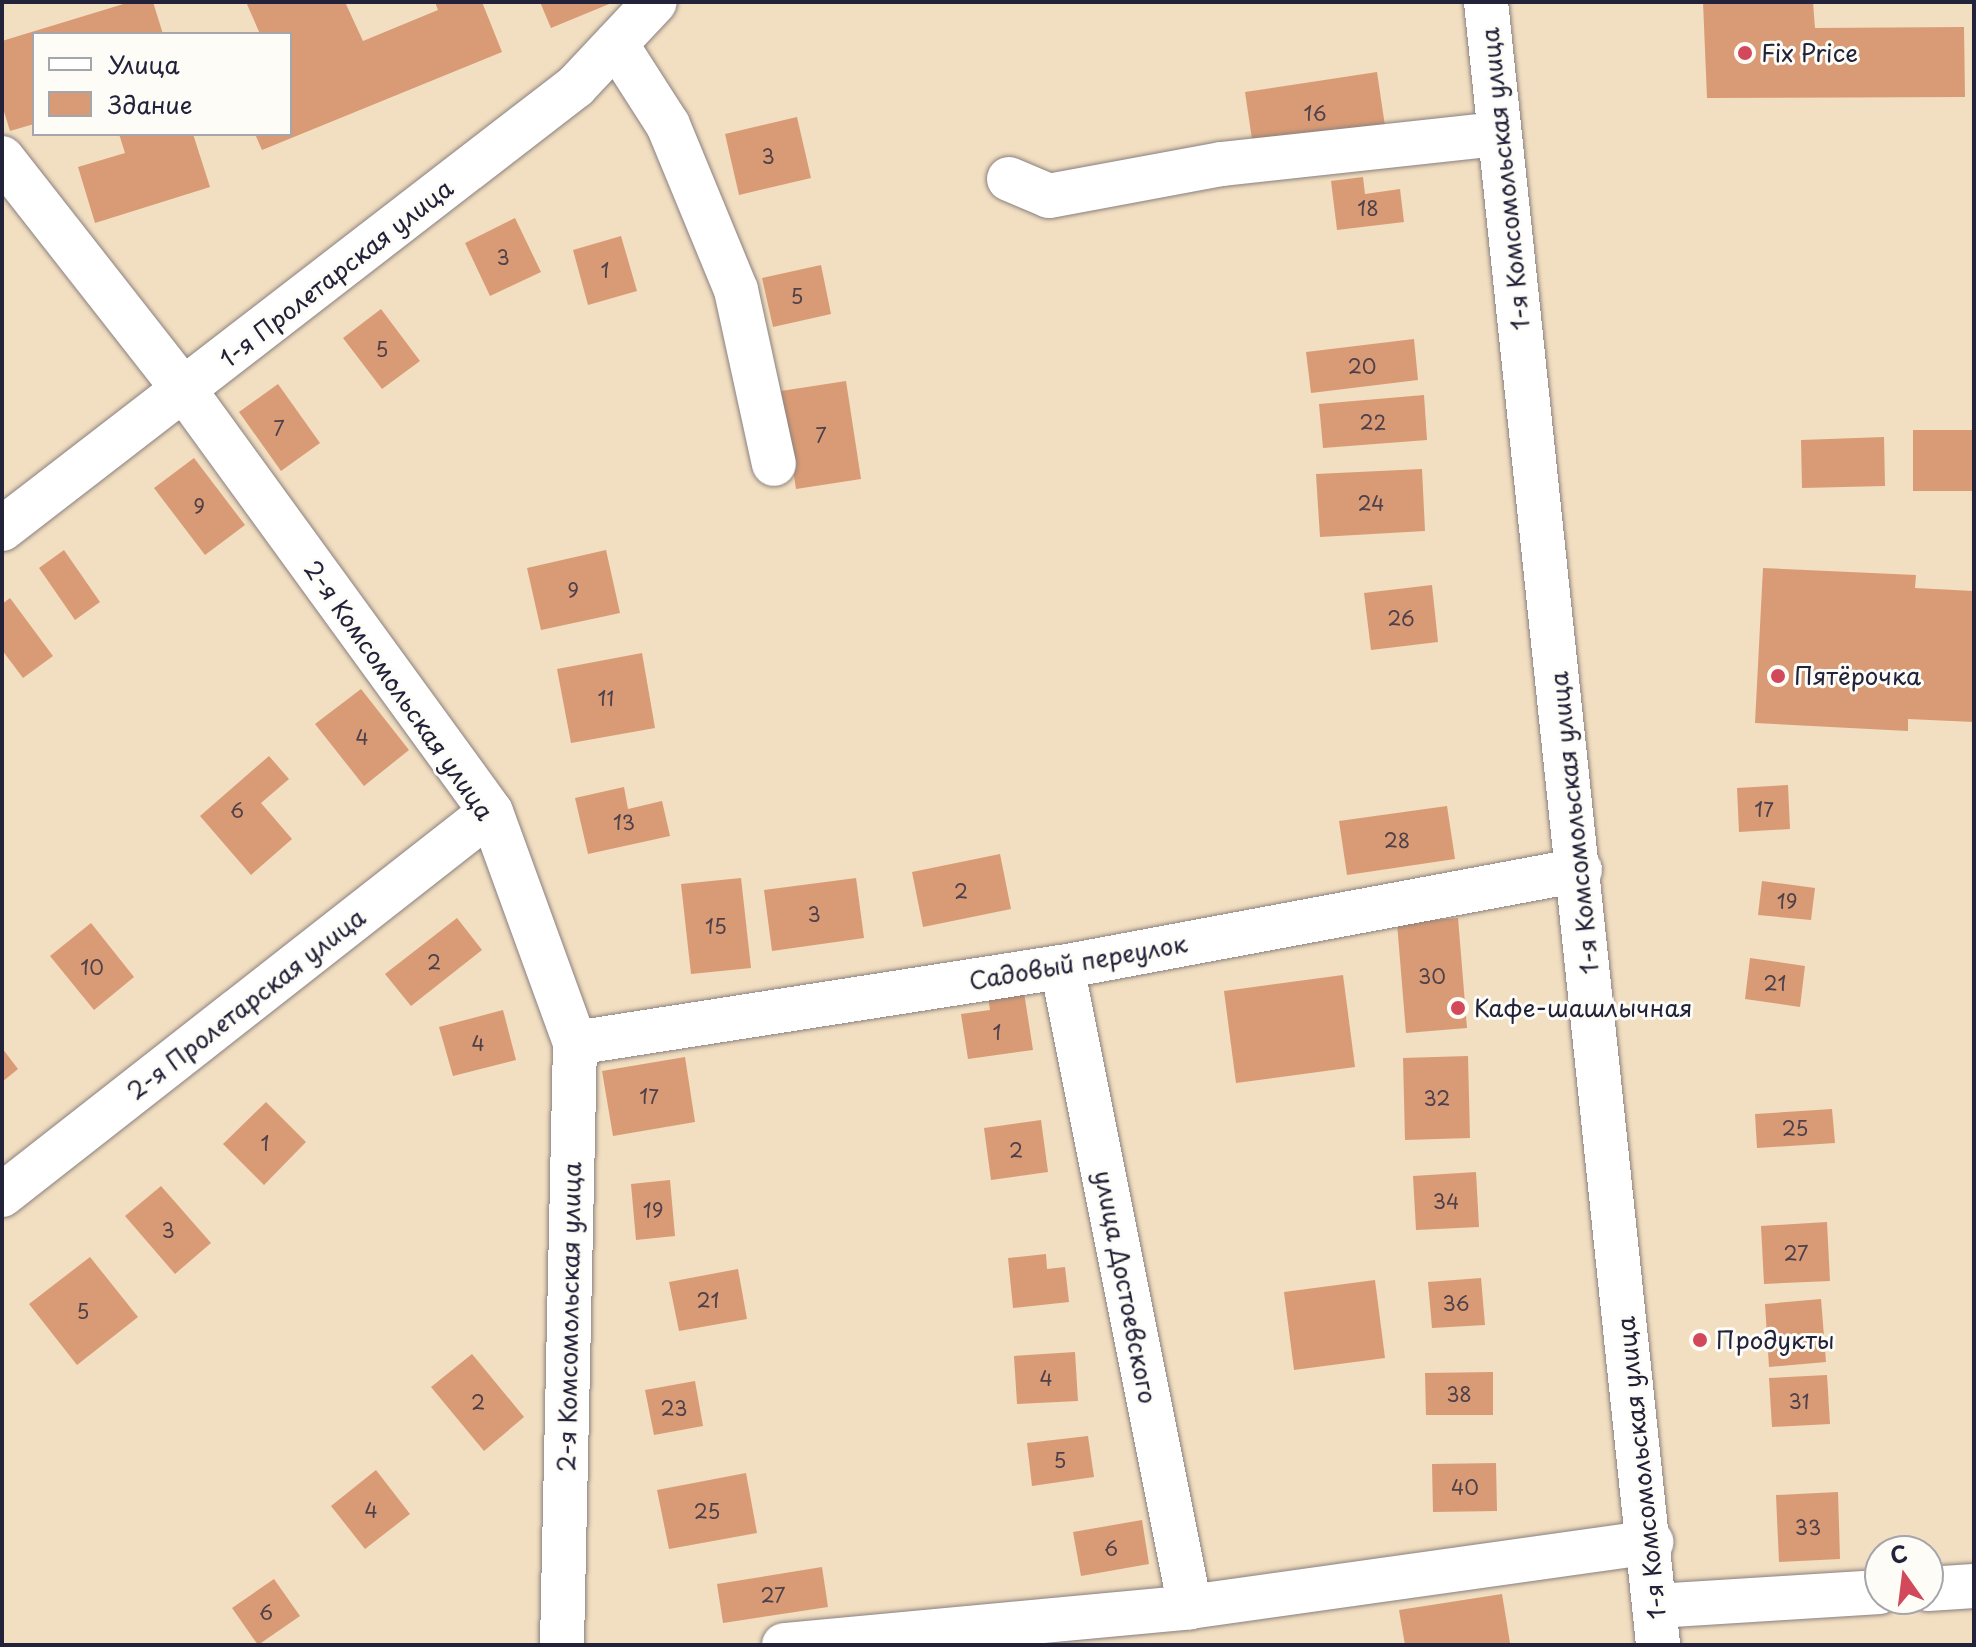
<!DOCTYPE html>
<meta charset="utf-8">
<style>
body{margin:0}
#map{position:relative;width:1976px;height:1647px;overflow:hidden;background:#f2dec1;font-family:"Playpen Sans",sans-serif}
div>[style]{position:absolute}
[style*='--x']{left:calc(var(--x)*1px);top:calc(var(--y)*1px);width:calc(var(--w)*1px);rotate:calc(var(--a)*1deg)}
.building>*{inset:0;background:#d99b75}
.roads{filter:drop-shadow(0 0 2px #8a807e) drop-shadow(0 0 2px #8a807e)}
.street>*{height:44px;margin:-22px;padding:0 22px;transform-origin:22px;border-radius:22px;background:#fff}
.secondary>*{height:44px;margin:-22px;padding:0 22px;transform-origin:22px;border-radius:22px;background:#fff}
.dots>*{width:22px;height:22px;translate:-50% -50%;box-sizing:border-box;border:4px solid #fdfcf7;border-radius:50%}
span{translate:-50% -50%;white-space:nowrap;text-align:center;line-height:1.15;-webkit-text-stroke:6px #fdfcf7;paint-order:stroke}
.number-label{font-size:20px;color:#50404a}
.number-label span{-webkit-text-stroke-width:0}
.poi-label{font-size:24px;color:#22223b}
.left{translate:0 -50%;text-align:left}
.street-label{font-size:24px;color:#22223b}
.frame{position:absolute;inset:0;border:4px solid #22223b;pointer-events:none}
.legend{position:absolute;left:32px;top:32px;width:260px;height:104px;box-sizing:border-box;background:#fdfcf7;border:2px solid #a5a5ac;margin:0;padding:10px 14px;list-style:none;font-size:24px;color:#22223b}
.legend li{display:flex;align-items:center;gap:16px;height:40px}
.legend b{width:40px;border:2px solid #a5a5ac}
.north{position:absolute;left:1864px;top:1535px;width:80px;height:80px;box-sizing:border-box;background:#fdfcf7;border:2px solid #a5a5ac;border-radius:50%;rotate:346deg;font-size:22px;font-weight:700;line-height:32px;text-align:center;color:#22223b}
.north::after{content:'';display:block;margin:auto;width:28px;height:36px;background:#d1495b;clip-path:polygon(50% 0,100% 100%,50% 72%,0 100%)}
</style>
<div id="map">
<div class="building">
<i style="clip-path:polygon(130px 2px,153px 2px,163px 34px,34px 34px,34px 124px,10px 131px,2px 105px,2px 41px)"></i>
<i style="clip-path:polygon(246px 2px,345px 2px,363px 41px,438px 10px,435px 2px,482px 2px,502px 52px,262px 150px,255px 134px,290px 134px,290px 34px,260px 34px)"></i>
<i style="clip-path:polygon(540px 2px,614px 2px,551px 28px)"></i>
<i style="clip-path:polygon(1703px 2px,1813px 2px,1815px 28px,1964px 27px,1965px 97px,1707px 98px)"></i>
<i style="clip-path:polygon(1377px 72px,1386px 133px,1254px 153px,1245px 92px)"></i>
<i style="clip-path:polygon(797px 117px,811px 178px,739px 195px,725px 134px)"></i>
<i style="clip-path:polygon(119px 134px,193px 134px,210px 187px,95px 223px,78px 167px,125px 153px)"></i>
<i style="clip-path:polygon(1363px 177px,1365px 194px,1400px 189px,1404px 222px,1337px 230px,1331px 181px)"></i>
<i style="clip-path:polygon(515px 218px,541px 272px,490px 296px,465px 243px)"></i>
<i style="clip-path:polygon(621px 236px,637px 291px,588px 305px,573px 250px)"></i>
<i style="clip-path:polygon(821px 265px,831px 314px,773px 327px,762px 278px)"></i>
<i style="clip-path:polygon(381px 309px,420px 361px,382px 389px,343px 338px)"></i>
<i style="clip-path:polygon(1414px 339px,1418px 380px,1311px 393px,1306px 352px)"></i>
<i style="clip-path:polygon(846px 381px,861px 479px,796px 489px,781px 391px)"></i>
<i style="clip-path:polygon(278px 384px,320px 443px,281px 471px,239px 412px)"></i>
<i style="clip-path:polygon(1424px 395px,1427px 440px,1323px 448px,1319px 404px)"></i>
<i style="clip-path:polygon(1913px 430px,1974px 430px,1974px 491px,1913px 491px)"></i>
<i style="clip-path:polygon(1884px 437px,1885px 486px,1802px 488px,1801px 440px)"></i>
<i style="clip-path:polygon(194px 458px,245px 525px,205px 555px,154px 488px)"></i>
<i style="clip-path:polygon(1422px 469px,1425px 531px,1320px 537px,1316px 474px)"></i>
<i style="clip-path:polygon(64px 550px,100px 602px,75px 620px,39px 568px)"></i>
<i style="clip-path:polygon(606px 550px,620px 613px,541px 630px,527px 568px)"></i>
<i style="clip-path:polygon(1763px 568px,1916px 575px,1915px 588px,1974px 591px,1974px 722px,1908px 719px,1908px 731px,1755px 723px)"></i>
<i style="clip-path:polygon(1432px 585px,1438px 642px,1371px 650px,1364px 593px)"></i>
<i style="clip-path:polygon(10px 598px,53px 656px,23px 678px,2px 650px,2px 604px)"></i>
<i style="clip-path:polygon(642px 653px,655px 728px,571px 743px,557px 669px)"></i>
<i style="clip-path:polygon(361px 689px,409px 750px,364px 786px,315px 724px)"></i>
<i style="clip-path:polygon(269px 756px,289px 779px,261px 803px,292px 839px,251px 875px,200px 816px)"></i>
<i style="clip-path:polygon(1788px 785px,1790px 829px,1739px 832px,1737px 788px)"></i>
<i style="clip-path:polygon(624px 787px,628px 809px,662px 801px,670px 836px,588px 854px,575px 798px)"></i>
<i style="clip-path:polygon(1447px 806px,1455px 859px,1347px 875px,1339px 821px)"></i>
<i style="clip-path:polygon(1000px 854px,1011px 909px,923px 927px,912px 872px)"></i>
<i style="clip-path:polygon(741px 878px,751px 968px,691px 974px,681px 884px)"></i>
<i style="clip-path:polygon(856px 878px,864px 938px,772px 951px,764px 890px)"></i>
<i style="clip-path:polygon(1762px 881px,1815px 888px,1811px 920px,1758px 915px)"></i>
<i style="clip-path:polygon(457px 918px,482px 950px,411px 1006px,385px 974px)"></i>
<i style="clip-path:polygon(1458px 918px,1467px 1028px,1406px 1033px,1397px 923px)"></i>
<i style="clip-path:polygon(91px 923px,134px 977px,94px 1010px,50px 956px)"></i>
<i style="clip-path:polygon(1750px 958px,1805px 966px,1800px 1007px,1745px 999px)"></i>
<i style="clip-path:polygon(1021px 973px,1033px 1050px,968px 1059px,961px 1014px,990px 1010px,985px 979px)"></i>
<i style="clip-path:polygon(1343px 975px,1355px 1067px,1236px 1083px,1224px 991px)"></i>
<i style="clip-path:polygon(503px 1010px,516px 1060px,453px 1076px,439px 1027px)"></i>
<i style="clip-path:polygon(2px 1048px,18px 1069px,2px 1082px)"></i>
<i style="clip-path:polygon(1468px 1056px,1470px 1138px,1405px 1140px,1403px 1058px)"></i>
<i style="clip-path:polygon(685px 1057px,695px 1122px,613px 1136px,602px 1071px)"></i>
<i style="clip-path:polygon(266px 1102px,306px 1142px,264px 1185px,223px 1144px)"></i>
<i style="clip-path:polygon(1832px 1109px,1835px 1143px,1757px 1148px,1755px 1114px)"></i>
<i style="clip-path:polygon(1041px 1120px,1048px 1172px,991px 1180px,984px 1128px)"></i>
<i style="clip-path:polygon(1476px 1172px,1479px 1227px,1416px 1230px,1413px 1176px)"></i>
<i style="clip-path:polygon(670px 1180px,675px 1236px,636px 1240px,631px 1184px)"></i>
<i style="clip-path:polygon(161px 1186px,211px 1243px,175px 1274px,125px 1216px)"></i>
<i style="clip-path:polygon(1827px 1222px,1830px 1281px,1764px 1284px,1761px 1226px)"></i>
<i style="clip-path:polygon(1046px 1254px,1047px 1269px,1065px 1267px,1069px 1302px,1013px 1308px,1008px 1258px)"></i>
<i style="clip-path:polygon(90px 1257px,138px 1317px,77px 1365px,29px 1304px)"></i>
<i style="clip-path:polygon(738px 1269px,747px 1319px,679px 1331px,669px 1282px)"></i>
<i style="clip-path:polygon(1481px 1278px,1485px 1325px,1432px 1328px,1428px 1282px)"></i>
<i style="clip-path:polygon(1375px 1280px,1385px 1358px,1294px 1370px,1284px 1292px)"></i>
<i style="clip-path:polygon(1821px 1299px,1826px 1362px,1769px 1367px,1765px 1304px)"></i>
<i style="clip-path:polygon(1075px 1352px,1078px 1401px,1017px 1404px,1014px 1356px)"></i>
<i style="clip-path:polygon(472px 1354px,524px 1417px,484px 1451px,431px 1387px)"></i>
<i style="clip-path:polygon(1493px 1372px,1493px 1415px,1426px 1415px,1425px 1373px)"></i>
<i style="clip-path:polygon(1827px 1375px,1830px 1424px,1772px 1427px,1769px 1378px)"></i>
<i style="clip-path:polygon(695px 1381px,703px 1426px,654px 1435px,645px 1390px)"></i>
<i style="clip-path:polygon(1088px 1436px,1094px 1477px,1032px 1486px,1027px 1443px)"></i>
<i style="clip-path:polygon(1496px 1463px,1497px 1511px,1433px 1512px,1432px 1464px)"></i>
<i style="clip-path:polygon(376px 1470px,410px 1514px,365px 1549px,331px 1506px)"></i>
<i style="clip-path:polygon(746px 1473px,757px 1533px,669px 1549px,657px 1490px)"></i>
<i style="clip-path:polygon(1838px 1492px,1840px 1559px,1779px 1562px,1776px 1495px)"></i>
<i style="clip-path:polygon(1142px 1520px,1149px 1564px,1081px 1576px,1073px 1532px)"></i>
<i style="clip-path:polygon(822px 1567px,828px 1607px,723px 1623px,717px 1584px)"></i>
<i style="clip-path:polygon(274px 1579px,300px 1616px,258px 1645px,232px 1608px)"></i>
<i style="clip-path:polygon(1502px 1594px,1510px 1643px,1405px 1645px,1399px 1610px)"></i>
</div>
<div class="roads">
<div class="street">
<i style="--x:616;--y:44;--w:96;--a:57.3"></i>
<i style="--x:668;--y:125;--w:178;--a:67.6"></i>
<i style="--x:736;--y:290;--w:178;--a:77.7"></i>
<i style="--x:2;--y:158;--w:296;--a:51.9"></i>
<i style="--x:185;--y:391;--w:520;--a:53.99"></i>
<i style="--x:491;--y:812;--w:246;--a:70"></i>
<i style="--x:575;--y:1043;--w:602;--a:91.24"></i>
<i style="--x:1009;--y:179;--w:43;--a:23"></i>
<i style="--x:1049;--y:196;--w:176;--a:-10.5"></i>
<i style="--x:1222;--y:164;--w:279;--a:-6.2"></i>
<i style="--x:2;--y:529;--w:725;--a:-37.66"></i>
<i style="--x:576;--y:86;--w:115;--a:-46.8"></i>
<i style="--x:1062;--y:967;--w:653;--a:78.69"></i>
<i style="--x:575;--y:1043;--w:493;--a:-8.9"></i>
<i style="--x:1062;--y:967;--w:527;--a:-10.61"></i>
<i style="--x:2;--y:1195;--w:621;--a:-38.07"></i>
<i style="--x:1928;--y:1589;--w:46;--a:-3.7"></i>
<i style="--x:1656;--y:1606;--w:224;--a:-3.6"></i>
<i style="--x:784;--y:1645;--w:408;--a:-5.3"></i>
<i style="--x:1190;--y:1607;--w:466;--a:-8"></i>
</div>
<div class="secondary">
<i style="--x:1486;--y:2;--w:1652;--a:84.02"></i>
</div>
</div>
<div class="dots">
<i style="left:1745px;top:53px;background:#d1495b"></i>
<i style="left:1778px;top:676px;background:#d1495b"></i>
<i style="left:1458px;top:1008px;background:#d1495b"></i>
<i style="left:1700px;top:1340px;background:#d1495b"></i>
</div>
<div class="number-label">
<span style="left:1315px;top:113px">16</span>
<span style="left:768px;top:156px">3</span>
<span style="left:1368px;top:208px">18</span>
<span style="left:503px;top:257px">3</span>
<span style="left:605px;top:270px">1</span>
<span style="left:797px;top:296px">5</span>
<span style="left:382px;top:349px">5</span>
<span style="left:1362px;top:366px">20</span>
<span style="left:1373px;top:422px">22</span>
<span style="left:279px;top:428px">7</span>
<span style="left:821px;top:435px">7</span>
<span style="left:1371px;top:503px">24</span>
<span style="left:199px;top:506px">9</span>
<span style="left:573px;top:590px">9</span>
<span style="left:1401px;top:618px">26</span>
<span style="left:606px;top:698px">11</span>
<span style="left:362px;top:737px">4</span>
<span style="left:1764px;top:809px">17</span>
<span style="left:237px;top:810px">6</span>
<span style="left:624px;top:822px">13</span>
<span style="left:1397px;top:840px">28</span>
<span style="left:961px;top:891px">2</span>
<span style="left:1787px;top:901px">19</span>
<span style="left:814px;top:914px">3</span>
<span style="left:716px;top:926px">15</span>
<span style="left:434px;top:962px">2</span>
<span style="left:92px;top:967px">10</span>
<span style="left:1432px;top:976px">30</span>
<span style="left:1775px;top:983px">21</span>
<span style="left:997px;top:1032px">1</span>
<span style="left:478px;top:1043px">4</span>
<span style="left:649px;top:1096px">17</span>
<span style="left:1437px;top:1098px">32</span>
<span style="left:1795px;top:1128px">25</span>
<span style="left:265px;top:1143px">1</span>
<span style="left:1016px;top:1150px">2</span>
<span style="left:1446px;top:1201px">34</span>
<span style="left:653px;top:1210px">19</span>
<span style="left:168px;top:1230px">3</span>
<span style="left:1796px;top:1253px">27</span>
<span style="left:708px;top:1300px">21</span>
<span style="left:1456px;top:1303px">36</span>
<span style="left:83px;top:1311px">5</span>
<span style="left:1046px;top:1378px">4</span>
<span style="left:1459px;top:1394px">38</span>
<span style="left:1799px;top:1401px">31</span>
<span style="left:478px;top:1402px">2</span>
<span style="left:674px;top:1408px">23</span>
<span style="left:1060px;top:1460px">5</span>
<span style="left:1465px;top:1487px">40</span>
<span style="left:371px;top:1510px">4</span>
<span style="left:707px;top:1511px">25</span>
<span style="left:1808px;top:1527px">33</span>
<span style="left:1111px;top:1548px">6</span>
<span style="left:773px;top:1595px">27</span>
<span style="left:266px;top:1612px">6</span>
</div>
<div class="poi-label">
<span class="left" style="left:1761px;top:53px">Fix Price</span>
<span class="left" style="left:1794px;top:676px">Пятёрочка</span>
<span class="left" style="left:1474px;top:1008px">Кафе-шашлычная</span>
<span class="left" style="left:1716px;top:1340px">Продукты</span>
</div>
<div class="street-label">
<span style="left:1505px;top:179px;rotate:-96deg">1-я Комсомольская улица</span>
<span style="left:336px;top:273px;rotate:-38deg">1-я Пролетарская улица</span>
<span style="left:399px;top:690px;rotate:55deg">2-я Комсомольская улица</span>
<span style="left:1574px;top:823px;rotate:-96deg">1-я Комсомольская улица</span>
<span style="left:1078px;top:962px;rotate:-10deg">Садовый переулок</span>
<span style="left:246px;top:1004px;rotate:-38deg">2-я Пролетарская улица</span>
<span style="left:1126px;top:1287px;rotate:79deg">улица Достоевского</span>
<span style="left:569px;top:1317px;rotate:-89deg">2-я Комсомольская улица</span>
<span style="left:1641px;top:1468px;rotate:-96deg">1-я Комсомольская улица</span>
</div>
<div class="frame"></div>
<ul class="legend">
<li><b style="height:10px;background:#fff"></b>Улица</li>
<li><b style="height:22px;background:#d99b75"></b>Здание</li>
</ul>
<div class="north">С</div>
</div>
